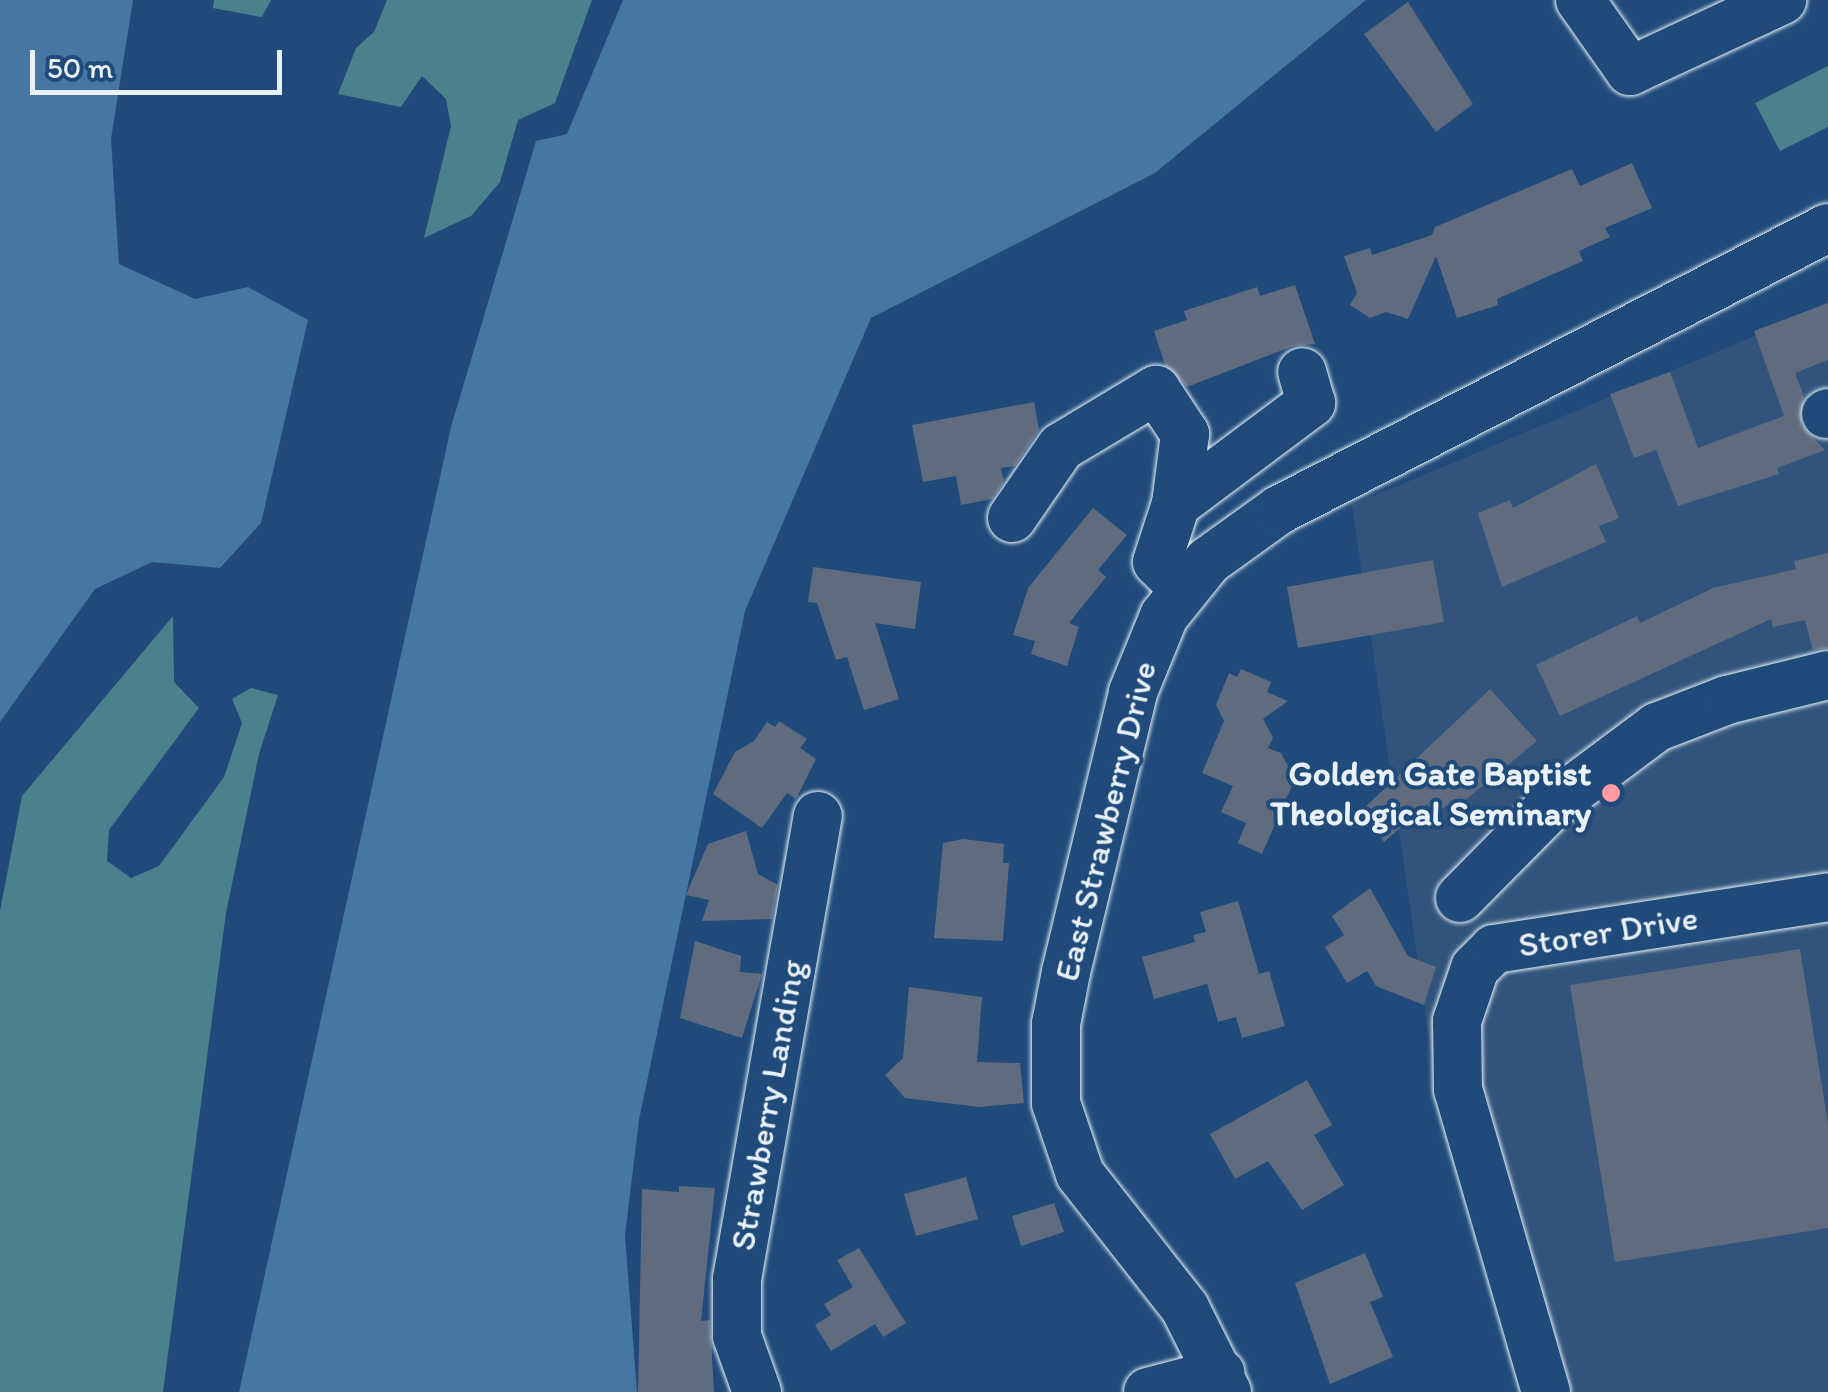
<!DOCTYPE html>
<style>
body{margin:0}
#map{position:relative;width:1828px;height:1392px;overflow:hidden;background:#1f4a7a;font-family:Itim,sans-serif}
div>[style]{position:absolute}
[style*='--x']{left:calc(var(--x)*1px);top:calc(var(--y)*1px);width:calc(var(--w)*1px);rotate:calc(var(--a)*1deg)}
.built>*{inset:0;background:#32547c}
.green>*{inset:0;background:#4b808d}
.water>*{inset:0;background:#4677a3}
.building>*{inset:0;background:#5f6c7f}
.roads{filter:drop-shadow(0 0 2px #e8f1f8) drop-shadow(0 0 2px #e8f1f8)}
.minor>*{height:48px;margin:-24px;padding:0 24px;transform-origin:24px;border-radius:24px;background:#1f4a7a}
.dots>*{width:28px;height:28px;translate:-50% -50%;box-sizing:border-box;border:5px solid #1f4a7a;border-radius:50%}
span{translate:-50% -50%;white-space:nowrap;text-align:center;line-height:1.15;-webkit-text-stroke:8px #1f4a7a;paint-order:stroke}
.poi-label{font-size:35px;color:#e8f1f8;font-weight:700}
.right{translate:-100% -50%;text-align:right}
.street-label{font-size:35px;color:#e8f1f8}
.scale{position:absolute;left:30px;top:50px;width:252px;height:45px;box-sizing:border-box;border:5px solid #e8f1f8;border-top:0;padding-left:12px;font-size:30px;line-height:35px;white-space:nowrap;color:#e8f1f8;-webkit-text-stroke:8px #1f4a7a;paint-order:stroke}
</style>
<div id="map">
<div class="built">
<i style="clip-path:polygon(1828px 305px,1828px 1392px,1534px 1392px,1435px 1080px,1352px 505px)"></i>
</div>
<div class="green">
<i style="clip-path:polygon(214px 0,271px 0,262px 17px,213px 8px)"></i>
<i style="clip-path:polygon(387px 0,592px 0,555px 103px,518px 120px,500px 182px,471px 216px,424px 238px,451px 126px,446px 99px,422px 76px,401px 107px,338px 94px,356px 48px,374px 32px)"></i>
<i style="clip-path:polygon(1828px 66px,1828px 127px,1780px 151px,1755px 103px)"></i>
<i style="clip-path:polygon(173px 616px,174px 682px,199px 708px,109px 830px,107px 861px,131px 878px,159px 866px,224px 777px,242px 723px,232px 699px,251px 688px,278px 695px,259px 754px,226px 913px,163px 1392px,0 1392px,0 911px,22px 796px)"></i>
</div>
<div class="water">
<i style="clip-path:polygon(0 0,133px 0,111px 139px,119px 264px,195px 299px,248px 287px,308px 320px,261px 523px,220px 568px,152px 562px,95px 589px,0 722px)"></i>
<i style="clip-path:polygon(623px 0,1366px 0,1155px 173px,871px 318px,745px 611px,639px 1120px,625px 1235px,637px 1392px,239px 1392px,451px 427px,536px 141px,567px 134px)"></i>
</div>
<div class="building">
<i style="clip-path:polygon(1408px 2px,1473px 104px,1436px 132px,1364px 34px)"></i>
<i style="clip-path:polygon(1632px 163px,1652px 208px,1605px 228px,1610px 237px,1579px 251px,1583px 261px,1497px 299px,1498px 305px,1457px 318px,1436px 256px,1408px 319px,1386px 312px,1370px 318px,1350px 305px,1357px 293px,1344px 256px,1370px 248px,1372px 255px,1432px 235px,1435px 227px,1572px 169px,1580px 186px)"></i>
<i style="clip-path:polygon(1295px 285px,1315px 344px,1293px 346px,1187px 387px,1165px 365px,1154px 331px,1187px 320px,1184px 311px,1257px 287px,1260px 296px)"></i>
<i style="clip-path:polygon(1828px 303px,1828px 360px,1795px 373px,1804px 397px,1801px 425px,1825px 450px,1777px 468px,1779px 474px,1678px 506px,1656px 450px,1634px 458px,1610px 394px,1670px 372px,1698px 448px,1784px 416px,1754px 331px)"></i>
<i style="clip-path:polygon(1034px 402px,1039px 430px,1015px 466px,1001px 468px,1004px 482px,992px 499px,961px 505px,956px 476px,923px 482px,912px 425px)"></i>
<i style="clip-path:polygon(1596px 464px,1619px 518px,1599px 526px,1606px 542px,1502px 587px,1478px 513px,1510px 500px,1513px 508px)"></i>
<i style="clip-path:polygon(1093px 508px,1127px 535px,1098px 570px,1106px 577px,1069px 623px,1079px 627px,1067px 666px,1031px 654px,1035px 641px,1013px 635px,1028px 588px)"></i>
<i style="clip-path:polygon(1828px 553px,1828px 648px,1813px 650px,1805px 620px,1773px 627px,1771px 619px,1560px 716px,1536px 665px,1637px 616px,1640px 623px,1713px 588px,1796px 569px,1794px 561px)"></i>
<i style="clip-path:polygon(1433px 560px,1444px 622px,1298px 648px,1287px 587px)"></i>
<i style="clip-path:polygon(813px 567px,921px 582px,915px 629px,875px 623px,899px 699px,864px 710px,847px 657px,836px 660px,817px 603px,808px 602px)"></i>
<i style="clip-path:polygon(1241px 669px,1271px 682px,1267px 692px,1288px 701px,1263px 719px,1273px 738px,1268px 748px,1281px 753px,1295px 779px,1262px 854px,1238px 843px,1246px 823px,1221px 812px,1233px 786px,1202px 773px,1224px 721px,1216px 705px,1229px 673px,1237px 677px)"></i>
<i style="clip-path:polygon(1490px 689px,1537px 741px,1452px 811px,1447px 805px,1435px 814px,1427px 804px,1384px 842px,1362px 810px)"></i>
<i style="clip-path:polygon(779px 721px,807px 739px,800px 748px,816px 759px,796px 799px,787px 793px,762px 828px,713px 794px,735px 752px,754px 741px,767px 722px,775px 727px)"></i>
<i style="clip-path:polygon(746px 831px,758px 874px,778px 885px,772px 919px,702px 921px,709px 900px,686px 895px,708px 844px)"></i>
<i style="clip-path:polygon(963px 839px,1004px 844px,1003px 863px,1009px 863px,1003px 941px,934px 938px,943px 843px)"></i>
<i style="clip-path:polygon(1370px 888px,1408px 956px,1436px 967px,1424px 1005px,1376px 986px,1367px 971px,1347px 983px,1325px 947px,1344px 935px,1332px 916px)"></i>
<i style="clip-path:polygon(1238px 901px,1259px 974px,1269px 971px,1285px 1026px,1242px 1038px,1236px 1017px,1218px 1022px,1207px 984px,1154px 999px,1142px 957px,1195px 942px,1193px 935px,1206px 932px,1200px 912px)"></i>
<i style="clip-path:polygon(695px 941px,741px 956px,740px 972px,762px 974px,742px 1038px,680px 1018px)"></i>
<i style="clip-path:polygon(1800px 949px,1828px 1124px,1828px 1228px,1615px 1262px,1570px 985px)"></i>
<i style="clip-path:polygon(909px 987px,982px 997px,977px 1062px,1020px 1063px,1024px 1103px,979px 1107px,905px 1098px,885px 1075px,903px 1058px)"></i>
<i style="clip-path:polygon(1307px 1080px,1332px 1125px,1314px 1135px,1344px 1185px,1302px 1210px,1268px 1161px,1235px 1179px,1210px 1134px)"></i>
<i style="clip-path:polygon(966px 1177px,978px 1219px,916px 1236px,904px 1194px)"></i>
<i style="clip-path:polygon(679px 1186px,715px 1188px,701px 1321px,710px 1320px,714px 1392px,638px 1392px,642px 1189px,679px 1192px)"></i>
<i style="clip-path:polygon(1054px 1203px,1064px 1232px,1021px 1246px,1012px 1216px)"></i>
<i style="clip-path:polygon(859px 1248px,906px 1323px,883px 1337px,875px 1324px,831px 1351px,815px 1325px,831px 1315px,824px 1304px,853px 1287px,837px 1260px)"></i>
<i style="clip-path:polygon(1365px 1253px,1383px 1297px,1370px 1302px,1393px 1357px,1330px 1384px,1295px 1283px)"></i>
</div>
<div class="roads">
<div class="minor">
<i style="--x:1580;--y:0;--w:87;--a:54.8"></i>
<i style="--x:1630;--y:71;--w:168;--a:-25"></i>
<i style="--x:1826;--y:414;--w:2;--a:-27"></i>
<i style="--x:1012;--y:518;--w:86;--a:-55.4"></i>
<i style="--x:1061;--y:447;--w:111;--a:-31"></i>
<i style="--x:1156;--y:390;--w:53;--a:56.6"></i>
<i style="--x:1185;--y:434;--w:71;--a:97.3"></i>
<i style="--x:1184;--y:589;--w:38;--a:-135"></i>
<i style="--x:1157;--y:562;--w:61;--a:-71.9"></i>
<i style="--x:1176;--y:504;--w:169;--a:-36.8"></i>
<i style="--x:1311;--y:403;--w:32;--a:-106"></i>
<i style="--x:1460;--y:898;--w:129;--a:-45.3"></i>
<i style="--x:1551;--y:806;--w:132;--a:-36.7"></i>
<i style="--x:1657;--y:727;--w:75;--a:-21.1"></i>
<i style="--x:1727;--y:700;--w:104;--a:-13.9"></i>
<i style="--x:757;--y:1392;--w:59;--a:-109.7"></i>
<i style="--x:737;--y:1336;--w:57;--a:-90"></i>
<i style="--x:737;--y:1279;--w:470;--a:-80.1"></i>
<i style="--x:1148;--y:1392;--w:75;--a:-14.6"></i>
<i style="--x:1227;--y:1392;--w:94;--a:-116.6"></i>
<i style="--x:1185;--y:1308;--w:170;--a:-128.1"></i>
<i style="--x:1080;--y:1174;--w:75;--a:-108.7"></i>
<i style="--x:1056;--y:1103;--w:79;--a:-90"></i>
<i style="--x:1056;--y:1024;--w:53;--a:-79.1"></i>
<i style="--x:1066;--y:972;--w:288;--a:-76.5"></i>
<i style="--x:1133;--y:692;--w:82;--a:-67.8"></i>
<i style="--x:1164;--y:616;--w:70;--a:-51.3"></i>
<i style="--x:1208;--y:561;--w:87;--a:-35.7"></i>
<i style="--x:1279;--y:510;--w:617;--a:-27.19"></i>
<i style="--x:1546;--y:1392;--w:315;--a:-106.2"></i>
<i style="--x:1458;--y:1090;--w:69;--a:-90.8"></i>
<i style="--x:1457;--y:1021;--w:56;--a:-71.2"></i>
<i style="--x:1475;--y:968;--w:27;--a:-45"></i>
<i style="--x:1494;--y:949;--w:338;--a:-8.8"></i>
</div>
</div>
<div class="dots">
<i style="left:1611px;top:793px;background:#ff9aa2"></i>
</div>
<div class="poi-label">
<span class="right" style="left:1591px;top:793px">Golden Gate Baptist<br>Theological Seminary</span>
</div>
<div class="street-label">
<span style="left:1105px;top:821px;rotate:-76deg">East Strawberry Drive</span>
<span style="left:1608px;top:931px;rotate:-9deg">Storer Drive</span>
<span style="left:767px;top:1105px;rotate:-80deg">Strawberry Landing</span>
</div>
<div class="scale">50 m</div>
</div>
